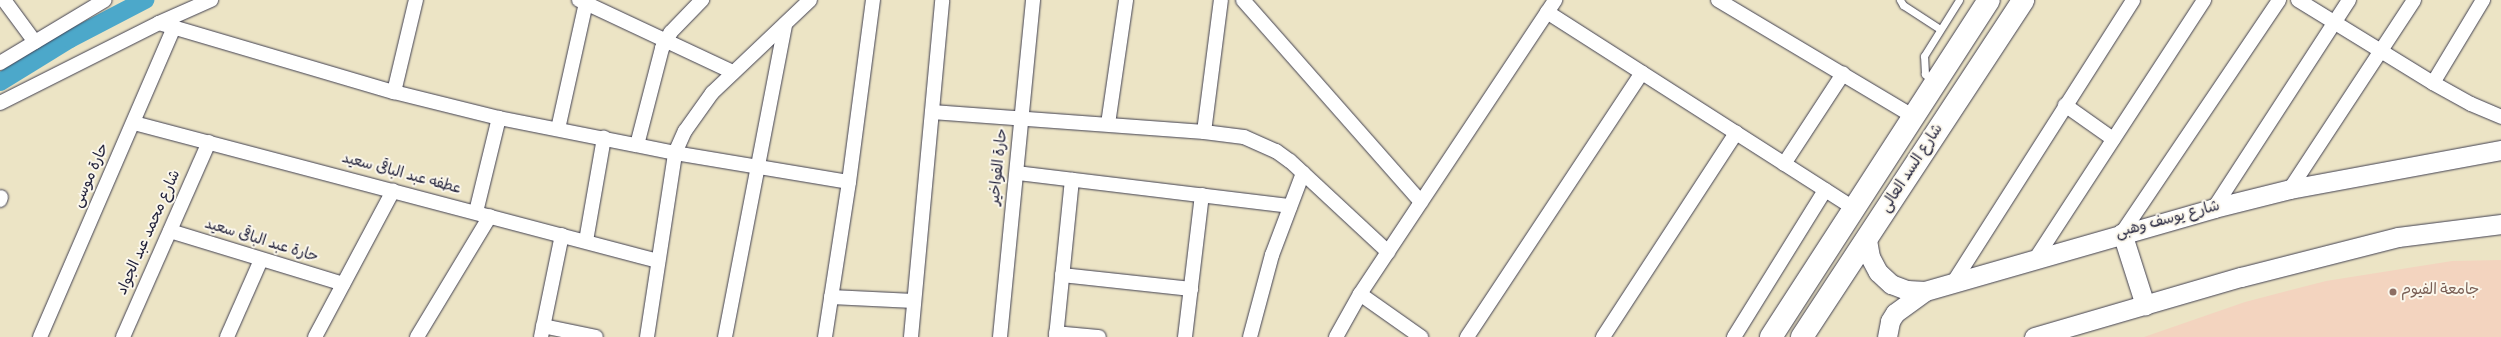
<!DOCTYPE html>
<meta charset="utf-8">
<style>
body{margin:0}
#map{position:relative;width:2501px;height:337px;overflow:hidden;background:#ece4c5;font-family:Dekko,"Playpen Sans Arabic",sans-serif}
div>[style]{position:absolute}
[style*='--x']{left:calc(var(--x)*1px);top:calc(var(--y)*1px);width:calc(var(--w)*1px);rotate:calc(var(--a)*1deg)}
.built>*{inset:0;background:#f3d4bf}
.canal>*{height:18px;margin:-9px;padding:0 9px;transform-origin:9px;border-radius:9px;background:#4ca8ca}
.roads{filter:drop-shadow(0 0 1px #403f50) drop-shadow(0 0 1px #403f50)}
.service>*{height:7px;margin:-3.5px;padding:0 3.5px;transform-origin:3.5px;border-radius:3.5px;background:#fff}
.minor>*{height:14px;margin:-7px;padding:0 7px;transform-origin:7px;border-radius:7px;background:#fff}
.secondary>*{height:19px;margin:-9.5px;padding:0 9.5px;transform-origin:9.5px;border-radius:9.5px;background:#fff}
.primary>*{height:22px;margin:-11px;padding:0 11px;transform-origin:11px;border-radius:11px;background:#fff}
.dots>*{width:11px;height:11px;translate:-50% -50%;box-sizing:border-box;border:2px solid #fbf7ec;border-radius:50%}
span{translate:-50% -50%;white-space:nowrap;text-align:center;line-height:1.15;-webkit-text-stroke:4px #fbf7ec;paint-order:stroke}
.street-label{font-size:15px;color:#22223b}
.education-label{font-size:15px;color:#785e54}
.left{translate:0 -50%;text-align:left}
</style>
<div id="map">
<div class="built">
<i style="clip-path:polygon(2501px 260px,2501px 337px,2144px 337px,2245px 302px,2326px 281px,2452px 261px)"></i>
</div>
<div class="canal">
<i style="--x:0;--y:82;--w:82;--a:-31.6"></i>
<i style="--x:70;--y:39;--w:85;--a:-27.5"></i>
</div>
<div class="roads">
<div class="service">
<i style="--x:1900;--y:0;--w:6;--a:59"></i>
<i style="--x:1903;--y:5;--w:44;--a:33"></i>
<i style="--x:1932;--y:82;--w:11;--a:-131"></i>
<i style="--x:1925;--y:74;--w:18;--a:-93"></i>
<i style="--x:1924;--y:56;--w:66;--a:-58"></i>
</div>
<div class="minor">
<i style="--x:4;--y:0;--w:52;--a:53.6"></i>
<i style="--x:579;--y:0;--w:170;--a:25.1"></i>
<i style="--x:1243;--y:0;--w:269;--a:48.6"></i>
<i style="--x:1718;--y:0;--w:228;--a:30.8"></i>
<i style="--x:2298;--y:0;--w:158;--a:31.6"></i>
<i style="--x:2433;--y:83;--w:43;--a:28.9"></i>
<i style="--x:2471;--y:104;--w:33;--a:23"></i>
<i style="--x:1547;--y:12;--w:364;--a:32.6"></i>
<i style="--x:159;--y:23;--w:245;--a:16.4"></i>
<i style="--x:394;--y:92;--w:108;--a:13.9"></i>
<i style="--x:499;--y:118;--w:179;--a:11.2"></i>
<i style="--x:675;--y:153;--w:176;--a:9.5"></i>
<i style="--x:0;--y:63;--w:122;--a:-31"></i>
<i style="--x:2433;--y:83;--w:97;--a:-58.9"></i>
<i style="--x:394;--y:92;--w:95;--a:-76.6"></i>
<i style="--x:0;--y:103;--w:178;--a:-26.7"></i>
<i style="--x:159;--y:23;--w:57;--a:-23.9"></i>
<i style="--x:2065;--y:105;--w:59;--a:35.3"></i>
<i style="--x:932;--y:112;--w:273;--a:4.2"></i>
<i style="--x:1204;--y:132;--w:40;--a:7.1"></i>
<i style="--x:1244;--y:137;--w:35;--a:24"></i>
<i style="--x:1276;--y:151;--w:17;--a:36"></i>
<i style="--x:1290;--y:161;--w:134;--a:42.9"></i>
<i style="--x:134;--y:123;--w:542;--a:14.75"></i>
<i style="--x:1108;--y:124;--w:125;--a:-81.7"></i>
<i style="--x:558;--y:129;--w:129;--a:-77.5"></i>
<i style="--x:1204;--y:132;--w:133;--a:-82.7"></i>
<i style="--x:637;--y:145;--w:100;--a:-75.5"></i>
<i style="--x:662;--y:48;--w:18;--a:-61"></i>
<i style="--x:671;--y:32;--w:45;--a:-45.9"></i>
<i style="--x:1784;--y:164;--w:108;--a:-56.8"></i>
<i style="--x:1017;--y:173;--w:275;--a:6.9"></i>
<i style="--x:2290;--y:189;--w:226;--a:-56.7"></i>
<i style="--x:0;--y:200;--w:3;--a:-72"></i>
<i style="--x:2214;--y:208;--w:248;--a:-57"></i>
<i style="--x:476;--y:212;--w:97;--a:-76.3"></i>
<i style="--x:170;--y:231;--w:181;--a:17"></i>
<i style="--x:2122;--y:233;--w:281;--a:-56"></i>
<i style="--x:586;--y:241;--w:105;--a:-80.1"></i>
<i style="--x:2036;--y:258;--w:308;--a:-56.9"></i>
<i style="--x:1062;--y:275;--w:130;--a:6.2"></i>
<i style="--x:1953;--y:283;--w:335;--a:-57.5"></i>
<i style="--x:1360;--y:294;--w:75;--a:35.2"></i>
<i style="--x:831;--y:297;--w:83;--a:2.8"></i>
<i style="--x:543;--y:326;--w:54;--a:11.7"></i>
<i style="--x:1056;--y:333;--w:43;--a:5.3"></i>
<i style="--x:40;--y:337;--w:338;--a:-66.6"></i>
<i style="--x:123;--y:337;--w:213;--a:-66.2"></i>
<i style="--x:227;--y:337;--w:84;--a:-66.2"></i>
<i style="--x:315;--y:337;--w:166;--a:-61.9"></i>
<i style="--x:417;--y:337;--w:141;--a:-58.9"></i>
<i style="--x:541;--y:337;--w:104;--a:-78.4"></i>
<i style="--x:647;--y:337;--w:186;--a:-81.3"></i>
<i style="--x:675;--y:153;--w:24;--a:-66"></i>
<i style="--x:685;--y:131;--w:47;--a:-54.6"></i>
<i style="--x:712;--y:93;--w:135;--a:-43.5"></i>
<i style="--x:725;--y:337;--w:319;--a:-79.1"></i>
<i style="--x:825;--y:337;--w:157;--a:-81.2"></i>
<i style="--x:849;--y:182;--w:184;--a:-82.5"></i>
<i style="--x:911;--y:337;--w:338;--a:-84.7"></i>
<i style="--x:1000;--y:337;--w:339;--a:-84.4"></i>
<i style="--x:1056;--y:337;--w:158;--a:-84.2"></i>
<i style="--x:1185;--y:337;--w:143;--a:-83.2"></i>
<i style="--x:1250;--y:337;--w:85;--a:-75"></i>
<i style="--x:1272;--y:255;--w:88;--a:-69.3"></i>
<i style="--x:1336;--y:337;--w:49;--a:-60.8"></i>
<i style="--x:1360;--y:294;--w:353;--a:-56.4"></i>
<i style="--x:1467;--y:337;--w:317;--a:-56.5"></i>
<i style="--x:1603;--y:337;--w:244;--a:-56.9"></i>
<i style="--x:1734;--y:337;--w:173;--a:-58.2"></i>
</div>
<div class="secondary">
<i style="--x:2122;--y:233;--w:76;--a:72.3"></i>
<i style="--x:1867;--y:240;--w:17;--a:80"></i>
<i style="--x:1870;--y:257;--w:17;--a:62"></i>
<i style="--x:1878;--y:272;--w:18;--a:43"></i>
<i style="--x:1891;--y:284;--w:17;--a:21"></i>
<i style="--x:1907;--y:290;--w:18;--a:3"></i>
<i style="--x:1925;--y:291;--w:301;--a:-16"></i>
<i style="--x:2214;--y:208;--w:78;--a:-14"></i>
<i style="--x:2290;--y:189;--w:215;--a:-10.5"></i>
<i style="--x:1887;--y:337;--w:16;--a:-79"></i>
<i style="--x:1890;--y:321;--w:9;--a:-58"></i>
<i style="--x:1895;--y:313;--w:37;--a:-36"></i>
<i style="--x:2034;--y:337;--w:216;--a:-16.2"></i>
<i style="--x:2241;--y:277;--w:162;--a:-14.3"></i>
<i style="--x:2398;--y:237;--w:104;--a:-7.2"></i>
</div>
<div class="primary">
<i style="--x:1771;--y:337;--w:401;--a:-57.1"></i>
<i style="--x:1802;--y:337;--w:403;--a:-56.7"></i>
</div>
</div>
<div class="dots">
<i style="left:2393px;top:292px;background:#8d6e63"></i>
</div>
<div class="street-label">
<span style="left:1000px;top:167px;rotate:-84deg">حارة الفواخير</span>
<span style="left:1913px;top:169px;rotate:-57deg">شارع السد العالى</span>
<span style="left:401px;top:175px;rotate:15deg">عطفه عبد الباقى سعيد</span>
<span style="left:92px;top:176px;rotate:-66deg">حارة موسى</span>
<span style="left:2168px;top:221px;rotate:-15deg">شارع يوسف وهبى</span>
<span style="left:150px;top:233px;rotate:-66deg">شارع محمد عبد الجواد</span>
<span style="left:261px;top:242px;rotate:17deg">حارة عبد الباقى سعيد</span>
</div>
<div class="education-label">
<span class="left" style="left:2401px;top:292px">جامعة الفيوم</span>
</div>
</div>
